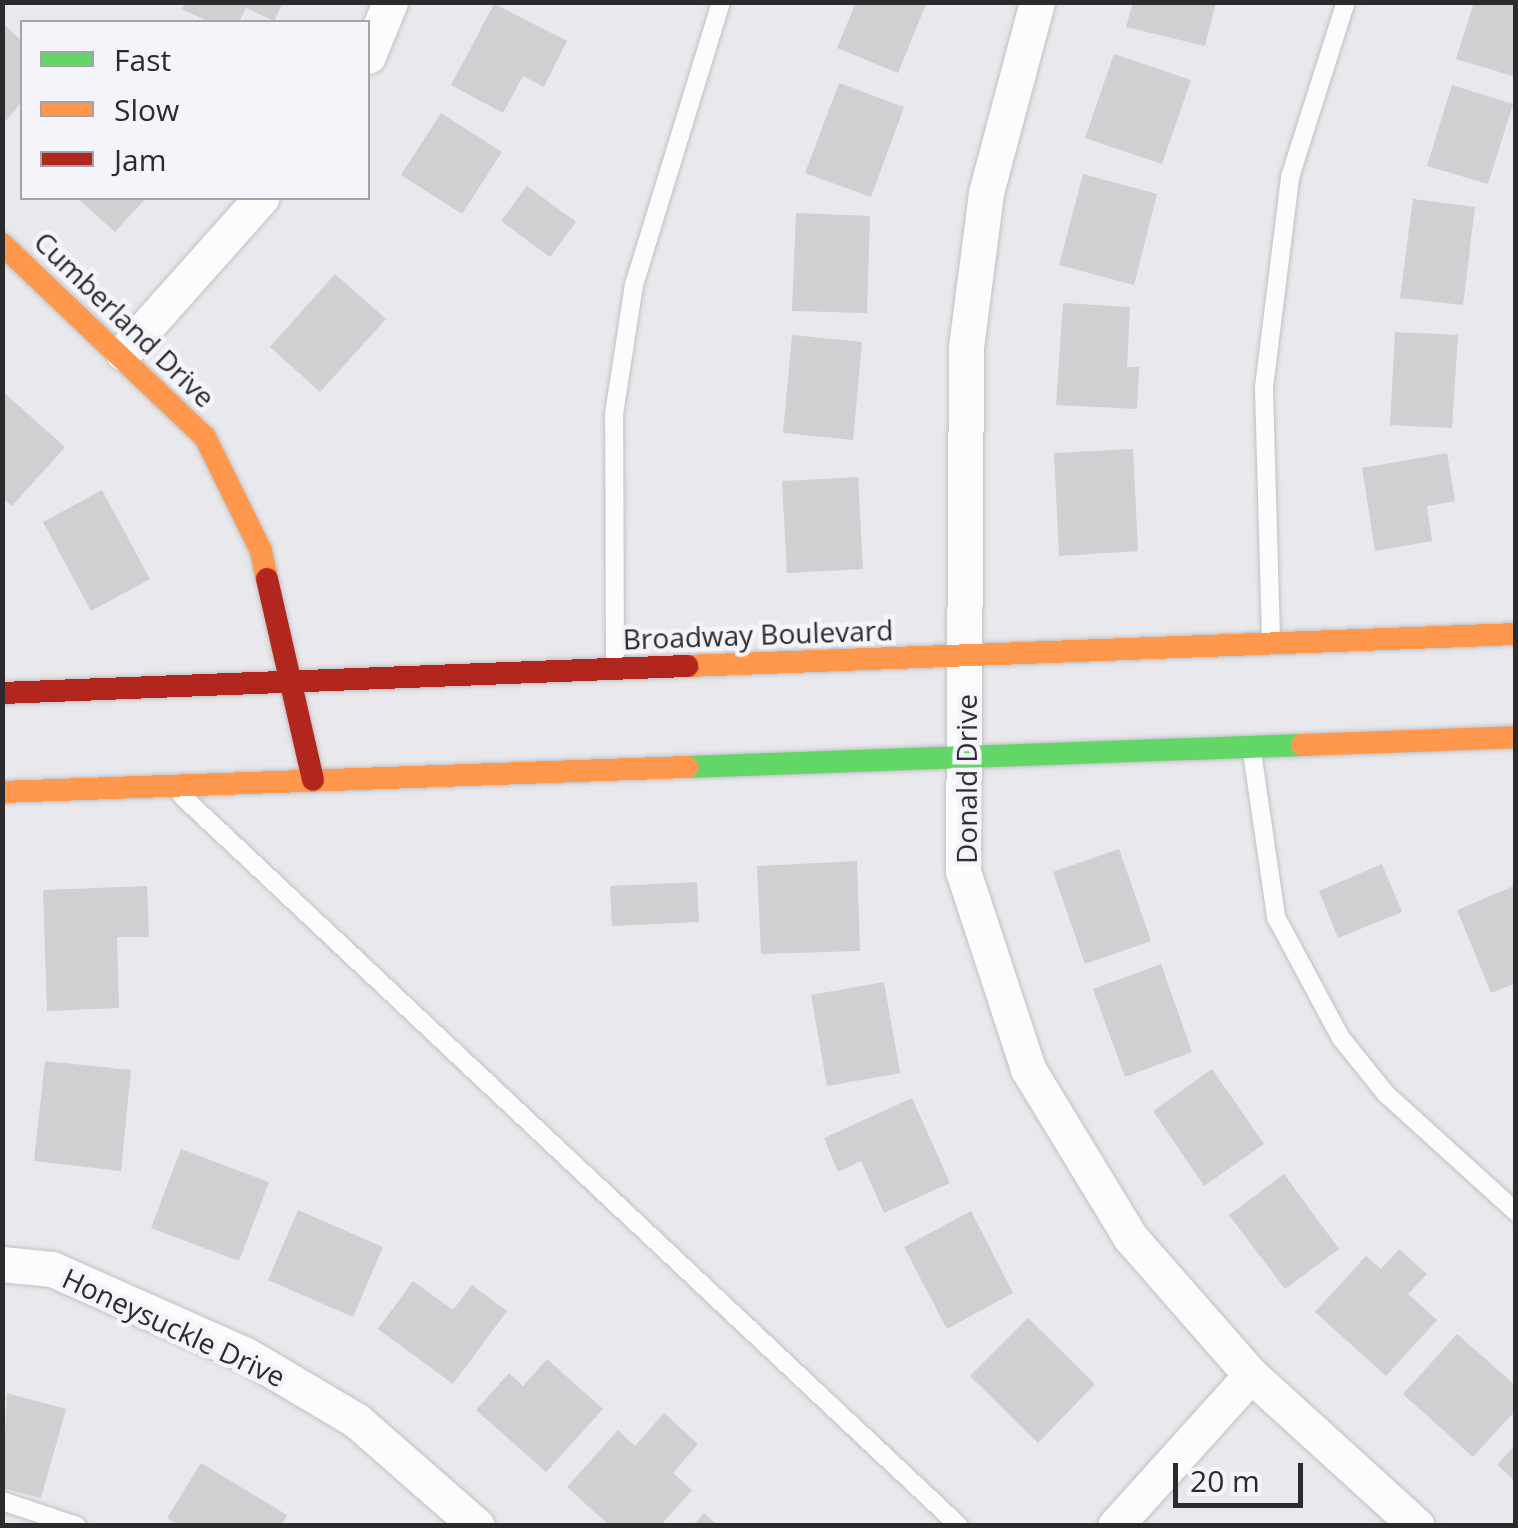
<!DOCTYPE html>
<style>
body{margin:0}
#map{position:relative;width:1518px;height:1528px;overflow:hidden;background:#e9e8ec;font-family:"Open Sans",sans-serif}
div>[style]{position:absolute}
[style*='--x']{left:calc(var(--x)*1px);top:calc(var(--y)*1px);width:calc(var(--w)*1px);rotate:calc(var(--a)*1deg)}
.building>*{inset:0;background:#d0cfd2}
.roads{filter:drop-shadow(0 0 2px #c1c1c4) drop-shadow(0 0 2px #c1c1c4)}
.lane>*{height:18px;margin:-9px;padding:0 9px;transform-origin:9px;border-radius:9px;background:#fcfcfc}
.street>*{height:35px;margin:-17.5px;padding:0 17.5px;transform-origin:17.5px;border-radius:17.5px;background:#fcfcfc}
.fast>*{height:22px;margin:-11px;padding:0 11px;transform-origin:11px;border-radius:11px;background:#63d668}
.slow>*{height:22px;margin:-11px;padding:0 11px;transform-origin:11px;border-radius:11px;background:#ff974d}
.jam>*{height:22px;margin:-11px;padding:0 11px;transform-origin:11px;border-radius:11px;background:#b3261e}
span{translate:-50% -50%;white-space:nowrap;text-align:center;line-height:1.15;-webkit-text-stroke:9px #f6f4fb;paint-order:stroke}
.street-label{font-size:28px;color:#2b2a2d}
.frame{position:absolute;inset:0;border:5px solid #2b2a2d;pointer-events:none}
.legend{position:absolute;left:20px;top:20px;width:350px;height:180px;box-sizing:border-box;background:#f6f4fb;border:2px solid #a5a3a9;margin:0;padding:12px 18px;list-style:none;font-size:30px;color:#2b2a2d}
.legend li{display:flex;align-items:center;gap:20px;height:50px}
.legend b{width:50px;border:2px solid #a5a3a9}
.scale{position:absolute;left:1173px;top:1463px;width:130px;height:45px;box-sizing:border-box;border:5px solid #2b2a2d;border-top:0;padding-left:12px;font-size:30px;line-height:35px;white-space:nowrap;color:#2b2a2d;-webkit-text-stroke:8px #f6f4fb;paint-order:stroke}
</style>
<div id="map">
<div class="building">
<i style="clip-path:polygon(186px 2px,283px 2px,274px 21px,246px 8px,239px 22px,209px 22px,182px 9px)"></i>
<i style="clip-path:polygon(856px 2px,927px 2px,898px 73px,837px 48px)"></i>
<i style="clip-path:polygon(1133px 2px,1216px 2px,1205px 46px,1126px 27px)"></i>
<i style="clip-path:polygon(1474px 2px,1516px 2px,1516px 77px,1456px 59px)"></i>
<i style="clip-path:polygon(494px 4px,567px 41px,544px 87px,523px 76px,503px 113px,451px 85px)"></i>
<i style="clip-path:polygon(2px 23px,22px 41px,22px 102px,2px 125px)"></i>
<i style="clip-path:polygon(1114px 54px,1191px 80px,1162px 164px,1085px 138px)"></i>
<i style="clip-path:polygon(839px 83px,904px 107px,871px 197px,805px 173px)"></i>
<i style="clip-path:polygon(1452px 85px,1513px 104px,1488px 184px,1427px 166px)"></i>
<i style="clip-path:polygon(441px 113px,502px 152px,462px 214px,401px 175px)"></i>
<i style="clip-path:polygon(1083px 174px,1157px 194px,1134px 285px,1059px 265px)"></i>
<i style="clip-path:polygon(527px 186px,576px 222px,550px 257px,501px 221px)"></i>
<i style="clip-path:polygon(77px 198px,146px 198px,115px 232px)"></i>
<i style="clip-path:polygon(1413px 199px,1475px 207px,1463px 305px,1400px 298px)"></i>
<i style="clip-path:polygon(796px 213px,870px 216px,867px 313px,792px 311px)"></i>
<i style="clip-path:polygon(335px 274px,386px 319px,320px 392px,270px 347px)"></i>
<i style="clip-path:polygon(1063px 303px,1130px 307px,1127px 367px,1139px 367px,1137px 409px,1056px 405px)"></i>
<i style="clip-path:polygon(1395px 332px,1458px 335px,1452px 428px,1390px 425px)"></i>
<i style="clip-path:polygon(792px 335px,862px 342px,853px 440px,783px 433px)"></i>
<i style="clip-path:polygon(2px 391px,65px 447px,12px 506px,2px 498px)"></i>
<i style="clip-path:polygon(1133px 449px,1138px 551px,1059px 556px,1054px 453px)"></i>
<i style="clip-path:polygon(1447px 453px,1455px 501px,1427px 506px,1432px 541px,1375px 551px,1362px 468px)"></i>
<i style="clip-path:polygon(858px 477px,863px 569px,787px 573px,782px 481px)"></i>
<i style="clip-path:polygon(102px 490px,150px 579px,91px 611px,43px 522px)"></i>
<i style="clip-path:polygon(1119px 849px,1151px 941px,1085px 964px,1053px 872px)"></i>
<i style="clip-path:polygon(857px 861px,860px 951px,761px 954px,757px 866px)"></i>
<i style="clip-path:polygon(1382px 864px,1402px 912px,1338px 938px,1319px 891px)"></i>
<i style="clip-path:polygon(697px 882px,699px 922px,612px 926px,610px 886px)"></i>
<i style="clip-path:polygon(1516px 885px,1516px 983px,1491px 993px,1457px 910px)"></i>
<i style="clip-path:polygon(147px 886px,149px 937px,117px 937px,119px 1008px,47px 1011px,43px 890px)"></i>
<i style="clip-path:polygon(1161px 964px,1192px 1052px,1125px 1077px,1093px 989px)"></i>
<i style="clip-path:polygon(884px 982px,900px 1073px,827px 1086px,811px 995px)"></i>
<i style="clip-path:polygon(45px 1061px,131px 1070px,121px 1171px,34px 1161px)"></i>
<i style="clip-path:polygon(1212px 1069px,1264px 1144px,1204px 1186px,1153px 1111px)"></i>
<i style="clip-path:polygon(912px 1098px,950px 1183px,884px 1213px,861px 1161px,838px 1172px,824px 1138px)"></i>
<i style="clip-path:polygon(181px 1149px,269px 1182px,239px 1261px,151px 1228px)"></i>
<i style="clip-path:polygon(1284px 1174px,1339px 1249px,1285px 1289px,1229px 1215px)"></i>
<i style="clip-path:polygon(298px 1210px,383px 1247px,353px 1317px,268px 1280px)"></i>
<i style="clip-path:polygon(971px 1211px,1013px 1293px,947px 1329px,904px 1247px)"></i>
<i style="clip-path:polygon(1399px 1249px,1427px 1274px,1408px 1294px,1437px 1320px,1386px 1376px,1315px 1312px,1366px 1256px,1381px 1269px)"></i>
<i style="clip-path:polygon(413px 1281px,453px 1310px,472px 1285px,507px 1311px,453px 1384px,378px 1329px)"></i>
<i style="clip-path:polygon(1028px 1318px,1095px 1384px,1038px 1443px,970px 1376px)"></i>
<i style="clip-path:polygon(1457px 1334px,1516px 1386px,1516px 1410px,1473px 1457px,1403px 1394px)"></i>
<i style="clip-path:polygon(547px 1359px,603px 1409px,546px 1472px,476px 1410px,509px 1373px,523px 1386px)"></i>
<i style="clip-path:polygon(7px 1393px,66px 1409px,41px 1498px,2px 1488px)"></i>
<i style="clip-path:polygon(664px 1413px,698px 1444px,673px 1473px,692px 1490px,660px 1526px,610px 1526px,567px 1487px,618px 1430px,635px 1446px)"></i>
<i style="clip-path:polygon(1516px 1444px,1516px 1482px,1497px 1465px)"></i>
<i style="clip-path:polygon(201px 1463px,287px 1515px,281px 1526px,180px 1526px,167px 1518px)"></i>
<i style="clip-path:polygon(704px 1513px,718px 1526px,693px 1526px)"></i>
</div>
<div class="roads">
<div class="lane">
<i style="--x:1271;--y:639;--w:252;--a:-91.6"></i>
<i style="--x:1264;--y:387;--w:212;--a:-82.9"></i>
<i style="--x:1290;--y:177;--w:184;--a:-72.3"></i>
<i style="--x:615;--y:664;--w:250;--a:-90.2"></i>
<i style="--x:614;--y:414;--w:131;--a:-81.2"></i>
<i style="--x:634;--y:285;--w:296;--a:-72.9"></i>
<i style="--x:1252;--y:752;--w:167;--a:81.7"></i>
<i style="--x:1276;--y:917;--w:137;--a:61.8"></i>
<i style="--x:1341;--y:1038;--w:72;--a:51.2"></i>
<i style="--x:1386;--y:1094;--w:176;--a:42.2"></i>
<i style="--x:182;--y:796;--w:1066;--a:43.21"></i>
<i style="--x:2;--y:1501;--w:79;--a:18.4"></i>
</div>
<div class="street">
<i style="--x:1037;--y:2;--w:198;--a:105"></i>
<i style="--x:986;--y:193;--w:156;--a:97.4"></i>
<i style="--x:966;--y:348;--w:523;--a:90.33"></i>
<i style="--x:963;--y:871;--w:208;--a:71.8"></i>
<i style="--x:1028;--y:1069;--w:197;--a:58.7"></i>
<i style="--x:1130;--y:1237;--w:184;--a:48.8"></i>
<i style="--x:1251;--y:1375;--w:224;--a:42.3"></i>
<i style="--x:368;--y:56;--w:58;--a:-67.8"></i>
<i style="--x:123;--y:353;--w:208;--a:-48.3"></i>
<i style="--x:2;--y:1264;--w:50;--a:5.7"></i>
<i style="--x:52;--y:1269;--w:212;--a:23.9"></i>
<i style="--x:246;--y:1355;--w:129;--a:30.7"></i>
<i style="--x:357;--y:1421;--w:159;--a:41.2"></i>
<i style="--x:1115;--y:1526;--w:203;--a:-48"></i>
</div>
<div class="fast">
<i style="--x:688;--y:767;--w:614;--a:-2.05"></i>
</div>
<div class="slow">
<i style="--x:2;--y:244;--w:280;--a:43.6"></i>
<i style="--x:205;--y:437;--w:127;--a:63.8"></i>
<i style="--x:261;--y:551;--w:29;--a:78"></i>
<i style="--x:687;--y:666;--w:830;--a:-2.21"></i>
<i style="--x:1302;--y:745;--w:214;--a:-2.1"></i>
<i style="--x:2;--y:792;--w:686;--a:-2.09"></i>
</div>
<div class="jam">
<i style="--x:267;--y:579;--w:206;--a:77.1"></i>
<i style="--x:2;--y:693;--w:686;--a:-2.26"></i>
</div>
</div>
<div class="street-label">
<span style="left:125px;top:319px;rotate:44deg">Cumberland Drive</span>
<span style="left:758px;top:634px;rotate:-2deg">Broadway Boulevard</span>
<span style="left:966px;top:779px;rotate:-90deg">Donald Drive</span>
<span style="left:174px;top:1327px;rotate:25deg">Honeysuckle Drive</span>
</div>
<div class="frame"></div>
<ul class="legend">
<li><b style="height:12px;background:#63d668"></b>Fast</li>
<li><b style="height:12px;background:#ff974d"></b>Slow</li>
<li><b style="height:12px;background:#b3261e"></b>Jam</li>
</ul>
<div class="scale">20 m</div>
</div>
